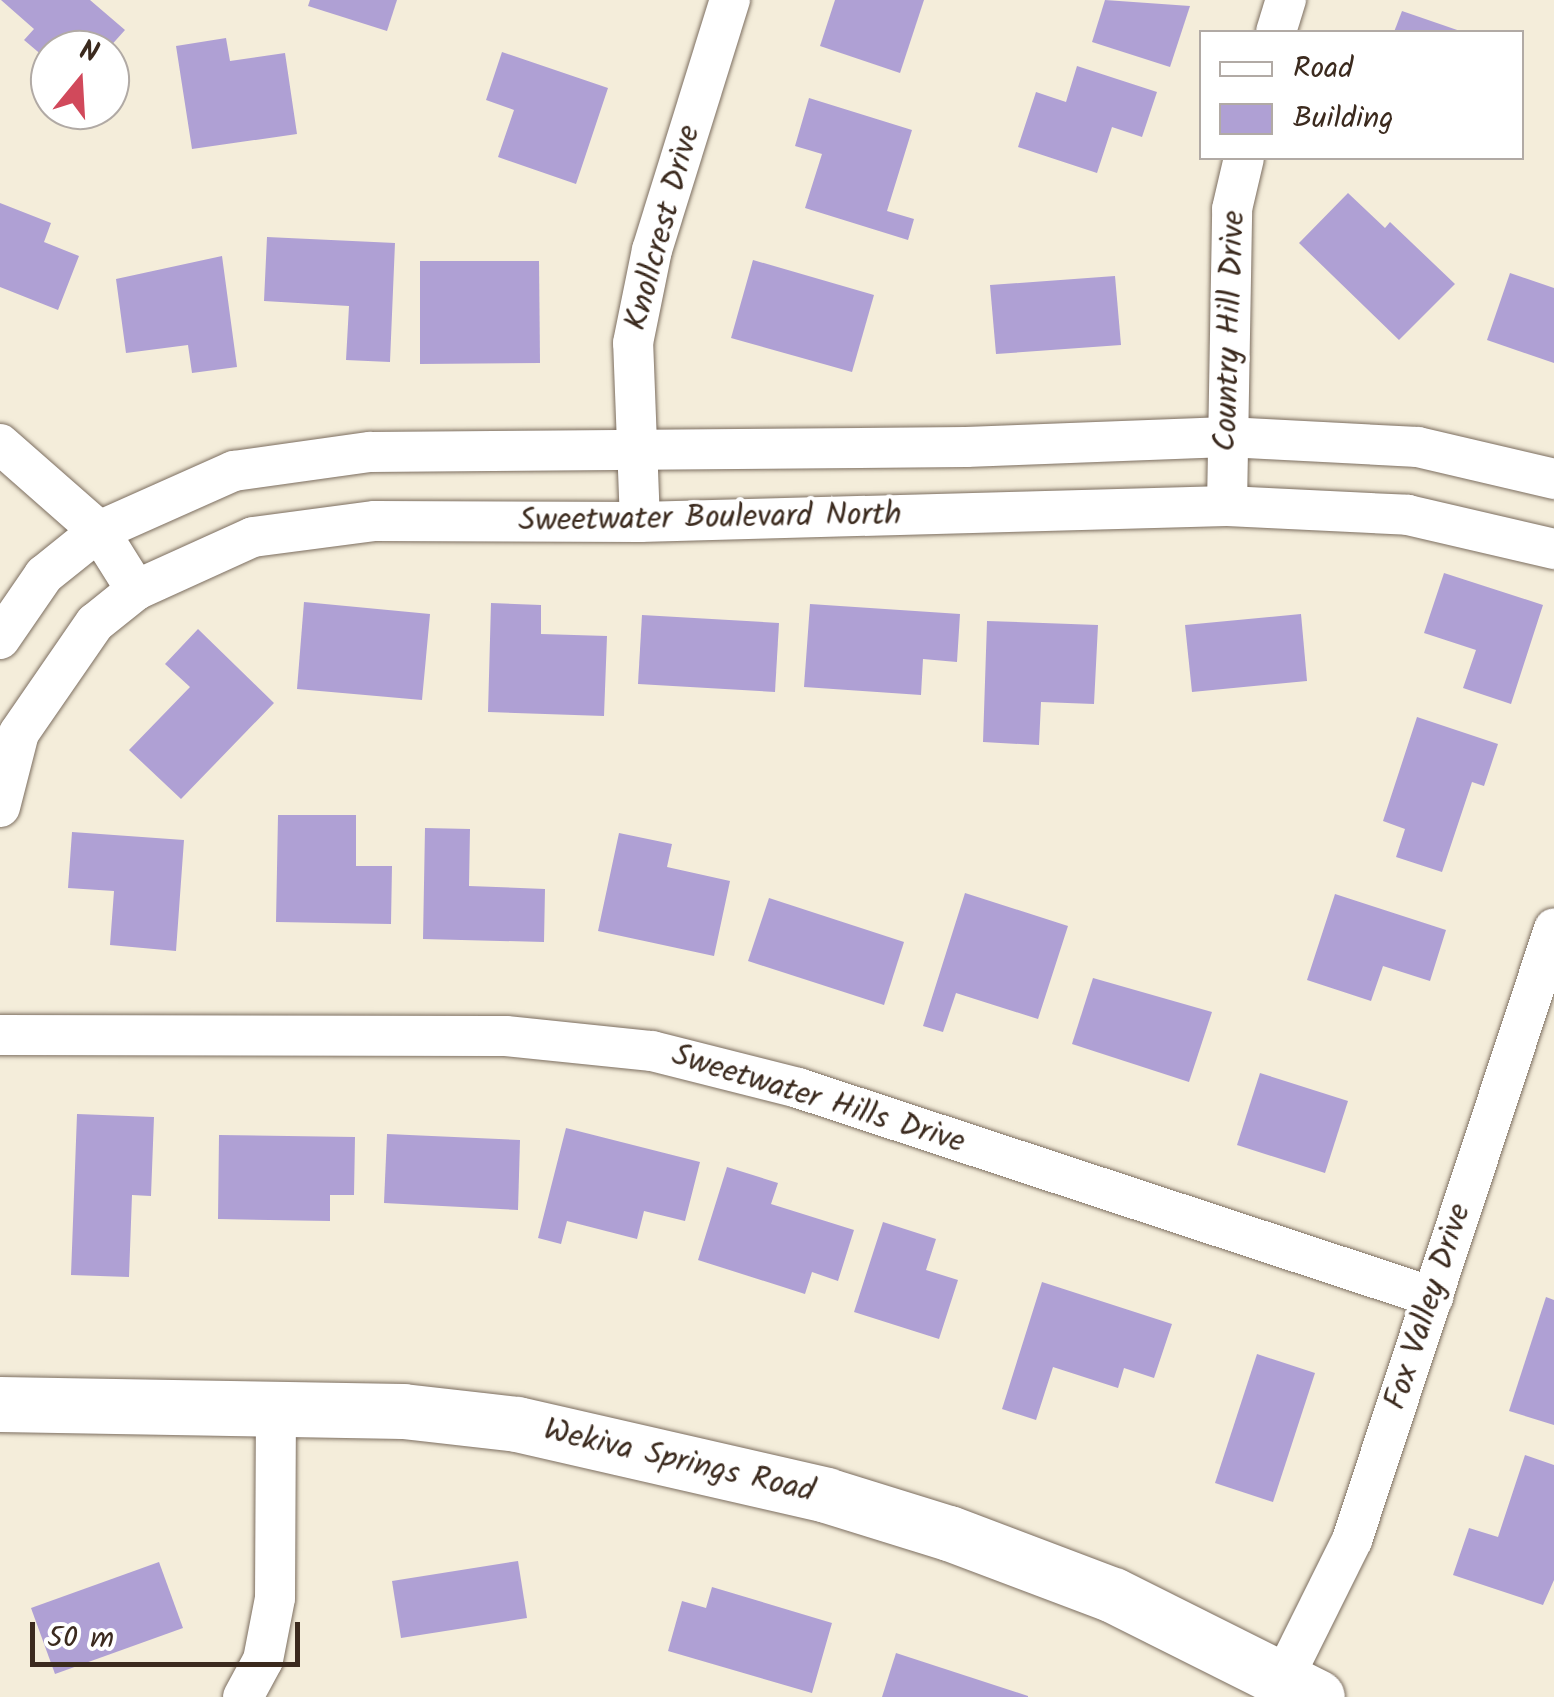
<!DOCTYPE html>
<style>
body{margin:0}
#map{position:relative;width:1554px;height:1697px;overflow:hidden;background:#f4edda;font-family:Kalam,sans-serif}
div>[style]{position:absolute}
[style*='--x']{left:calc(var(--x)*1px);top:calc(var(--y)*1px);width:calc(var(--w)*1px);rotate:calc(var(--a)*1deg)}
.building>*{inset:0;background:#afa0d4}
.roads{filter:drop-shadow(0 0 2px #7c6e60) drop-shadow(0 0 2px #7c6e60)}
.minor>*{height:40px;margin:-20px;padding:0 20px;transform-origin:20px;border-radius:20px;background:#fff}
.secondary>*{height:55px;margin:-27.5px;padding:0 27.5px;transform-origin:27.5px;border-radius:27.5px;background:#fff}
span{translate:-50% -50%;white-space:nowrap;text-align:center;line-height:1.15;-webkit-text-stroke:8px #fff;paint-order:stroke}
.street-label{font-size:32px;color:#3b2a1e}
.legend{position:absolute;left:1199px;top:30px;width:325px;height:130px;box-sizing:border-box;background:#fff;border:2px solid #b1aaa5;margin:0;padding:12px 18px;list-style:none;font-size:30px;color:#3b2a1e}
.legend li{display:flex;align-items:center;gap:20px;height:50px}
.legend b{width:50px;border:2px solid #b1aaa5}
.north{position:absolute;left:30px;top:30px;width:100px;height:100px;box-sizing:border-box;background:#fff;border:2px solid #b1aaa5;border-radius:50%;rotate:18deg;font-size:28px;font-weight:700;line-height:40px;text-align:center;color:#3b2a1e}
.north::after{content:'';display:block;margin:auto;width:35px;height:45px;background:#d1495b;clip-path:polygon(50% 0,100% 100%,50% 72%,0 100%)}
.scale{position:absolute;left:30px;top:1622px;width:270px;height:45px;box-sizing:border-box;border:5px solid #3b2a1e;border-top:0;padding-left:12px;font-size:30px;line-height:35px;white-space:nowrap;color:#3b2a1e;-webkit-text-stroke:8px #fff;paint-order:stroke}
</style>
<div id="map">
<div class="building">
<i style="clip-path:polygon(1px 0,90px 0,125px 30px,107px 50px,50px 50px,50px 62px,24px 40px,34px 29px)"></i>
<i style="clip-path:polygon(310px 0,397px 0,387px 31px,308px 6px)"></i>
<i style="clip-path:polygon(835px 0,924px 0,900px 73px,820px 46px)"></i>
<i style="clip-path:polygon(1105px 0,1190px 6px,1170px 67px,1092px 42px)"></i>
<i style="clip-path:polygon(1402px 11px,1463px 32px,1394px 32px)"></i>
<i style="clip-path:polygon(226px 38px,230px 61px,285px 53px,297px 134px,192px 149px,176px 46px)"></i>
<i style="clip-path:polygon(502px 52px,608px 88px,576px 184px,498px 157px,514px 110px,486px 100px)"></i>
<i style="clip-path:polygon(1077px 66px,1157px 92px,1142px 137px,1112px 127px,1097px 173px,1018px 147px,1036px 92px,1066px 102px)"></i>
<i style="clip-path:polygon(809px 98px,912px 130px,887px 211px,914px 219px,908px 240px,805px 208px,822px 154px,795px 146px)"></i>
<i style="clip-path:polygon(1348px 193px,1385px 228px,1390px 222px,1455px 284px,1399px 340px,1299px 243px)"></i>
<i style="clip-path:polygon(0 203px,51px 223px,44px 242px,79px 256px,58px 310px,0 287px)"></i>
<i style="clip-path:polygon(267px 237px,395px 243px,390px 362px,346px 360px,349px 306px,264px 301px)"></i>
<i style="clip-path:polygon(222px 256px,237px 367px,192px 373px,188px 345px,126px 353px,116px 279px)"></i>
<i style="clip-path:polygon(753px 260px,874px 295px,852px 372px,731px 338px)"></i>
<i style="clip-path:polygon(420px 261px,539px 261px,540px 363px,420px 364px)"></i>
<i style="clip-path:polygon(1510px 273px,1554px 288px,1554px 363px,1487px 340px)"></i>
<i style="clip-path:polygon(1115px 276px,1121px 345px,996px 354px,990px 285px)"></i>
<i style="clip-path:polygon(1444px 573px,1543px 605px,1511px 704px,1463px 688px,1476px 650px,1424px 633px)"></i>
<i style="clip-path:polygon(304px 602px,430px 614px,422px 700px,297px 689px)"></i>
<i style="clip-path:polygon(491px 603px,541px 605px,541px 634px,607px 636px,604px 716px,488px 712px)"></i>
<i style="clip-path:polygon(810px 604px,960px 614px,957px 662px,923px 659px,921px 695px,804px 687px)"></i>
<i style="clip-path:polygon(1301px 614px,1307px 681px,1192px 692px,1185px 625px)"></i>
<i style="clip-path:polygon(642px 615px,779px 623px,775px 692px,638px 684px)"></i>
<i style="clip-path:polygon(987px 621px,1098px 625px,1094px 704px,1041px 702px,1039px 745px,983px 742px)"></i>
<i style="clip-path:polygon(198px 629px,274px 703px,181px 799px,129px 750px,190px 687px,165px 664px)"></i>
<i style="clip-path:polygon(1417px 717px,1498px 744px,1484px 786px,1472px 782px,1442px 872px,1396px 857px,1405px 829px,1383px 821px)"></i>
<i style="clip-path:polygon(278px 815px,356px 815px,356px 866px,392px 866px,391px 924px,276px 922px)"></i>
<i style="clip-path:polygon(425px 828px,470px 829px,469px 886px,545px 889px,544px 942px,423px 939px)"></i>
<i style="clip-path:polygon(72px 832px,184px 840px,176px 951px,110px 945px,114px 891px,68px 888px)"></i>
<i style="clip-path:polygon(619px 833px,672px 844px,667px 867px,730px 881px,714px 956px,598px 931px)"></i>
<i style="clip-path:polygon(965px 893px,1068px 926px,1038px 1019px,956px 993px,943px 1032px,923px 1026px)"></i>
<i style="clip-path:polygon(1335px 894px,1446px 930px,1430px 981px,1383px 966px,1371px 1001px,1307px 980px)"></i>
<i style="clip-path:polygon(769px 898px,904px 942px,884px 1005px,748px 961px)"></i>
<i style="clip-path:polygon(1093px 978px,1212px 1012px,1189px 1082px,1072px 1044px)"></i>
<i style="clip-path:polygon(1260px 1073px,1348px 1101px,1325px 1173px,1237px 1145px)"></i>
<i style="clip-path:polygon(77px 1114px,154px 1117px,151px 1196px,132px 1195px,129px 1277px,71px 1275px)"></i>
<i style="clip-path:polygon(566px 1128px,700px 1162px,685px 1221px,644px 1211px,637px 1239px,567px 1221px,561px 1244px,538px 1238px)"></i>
<i style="clip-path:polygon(387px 1134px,520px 1140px,518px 1210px,384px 1203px)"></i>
<i style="clip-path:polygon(219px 1135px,355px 1137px,354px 1195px,330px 1195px,330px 1221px,218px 1219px)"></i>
<i style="clip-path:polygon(727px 1167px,778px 1183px,771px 1204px,854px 1230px,838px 1281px,812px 1272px,805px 1294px,698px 1260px)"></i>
<i style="clip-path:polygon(883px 1222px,936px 1239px,926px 1270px,958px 1280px,939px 1339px,854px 1312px)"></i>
<i style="clip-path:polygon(1042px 1282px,1172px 1324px,1154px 1378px,1124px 1368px,1118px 1388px,1053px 1367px,1036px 1420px,1002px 1409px)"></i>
<i style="clip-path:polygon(1546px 1297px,1554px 1300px,1554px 1425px,1509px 1411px)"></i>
<i style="clip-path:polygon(1257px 1354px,1315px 1373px,1273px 1502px,1215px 1483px)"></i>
<i style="clip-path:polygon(1525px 1455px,1554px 1465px,1554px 1580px,1543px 1605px,1453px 1575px,1469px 1528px,1498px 1537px)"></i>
<i style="clip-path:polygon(518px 1561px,527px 1618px,401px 1638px,392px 1581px)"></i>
<i style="clip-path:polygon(159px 1562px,183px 1628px,55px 1674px,31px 1608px)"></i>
<i style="clip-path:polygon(712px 1587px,832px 1623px,812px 1693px,668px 1651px,682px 1601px,706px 1608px)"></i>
<i style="clip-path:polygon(896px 1653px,1028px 1696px,1028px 1697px,882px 1697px)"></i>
</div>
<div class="roads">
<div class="minor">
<i style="--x:1276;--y:32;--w:34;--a:-73"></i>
<i style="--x:0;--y:444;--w:132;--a:41.3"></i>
<i style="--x:99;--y:531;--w:70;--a:57.9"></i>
<i style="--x:1227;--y:506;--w:297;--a:-89"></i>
<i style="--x:1232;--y:209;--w:52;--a:-76.8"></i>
<i style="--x:640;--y:522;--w:179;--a:-92.2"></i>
<i style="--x:633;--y:343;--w:95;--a:-78.5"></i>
<i style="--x:652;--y:250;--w:262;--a:-72.7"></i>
<i style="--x:0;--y:639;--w:78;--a:-55.5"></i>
<i style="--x:44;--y:575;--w:70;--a:-38.7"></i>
<i style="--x:99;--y:531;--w:148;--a:-24"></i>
<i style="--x:234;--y:471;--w:137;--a:-8"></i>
<i style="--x:370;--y:452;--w:596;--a:-0.48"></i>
<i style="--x:966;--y:447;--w:261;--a:-2.2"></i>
<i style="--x:1227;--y:437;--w:191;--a:3"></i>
<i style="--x:1418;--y:447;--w:140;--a:13.2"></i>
<i style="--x:0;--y:807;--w:76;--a:-75.6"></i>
<i style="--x:19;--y:733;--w:134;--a:-55.4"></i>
<i style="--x:95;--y:623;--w:53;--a:-38.8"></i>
<i style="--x:136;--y:590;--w:128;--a:-24.4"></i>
<i style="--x:253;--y:537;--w:123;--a:-7.5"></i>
<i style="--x:375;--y:521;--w:265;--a:0.2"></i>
<i style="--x:640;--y:522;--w:587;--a:-1.56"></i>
<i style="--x:1227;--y:506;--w:181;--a:2.8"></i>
<i style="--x:1408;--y:515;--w:150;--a:13.1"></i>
<i style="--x:0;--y:1035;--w:506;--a:0.11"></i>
<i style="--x:506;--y:1036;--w:147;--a:5.9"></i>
<i style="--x:652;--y:1051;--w:151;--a:14.2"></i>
<i style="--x:798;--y:1088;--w:669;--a:18.22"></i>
<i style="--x:1284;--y:1677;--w:153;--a:-63.6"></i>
<i style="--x:1352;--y:1540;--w:644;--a:-71.71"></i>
<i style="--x:243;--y:1697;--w:42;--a:-61.6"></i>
<i style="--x:263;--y:1660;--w:63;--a:-79"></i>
<i style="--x:275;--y:1598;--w:188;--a:-89.7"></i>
</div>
<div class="secondary">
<i style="--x:0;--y:1404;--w:403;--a:1"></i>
<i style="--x:403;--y:1411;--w:115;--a:6.5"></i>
<i style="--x:517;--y:1424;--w:317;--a:12.9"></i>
<i style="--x:826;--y:1495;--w:129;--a:17.2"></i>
<i style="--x:949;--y:1533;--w:175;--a:20.7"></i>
<i style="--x:1113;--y:1595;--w:228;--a:26.6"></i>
</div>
</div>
<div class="street-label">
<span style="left:664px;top:228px;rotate:-75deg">Knollcrest Drive</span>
<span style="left:1231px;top:331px;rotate:-88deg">Country Hill Drive</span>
<span style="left:710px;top:519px;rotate:-1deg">Sweetwater Boulevard North</span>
<span style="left:818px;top:1100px;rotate:17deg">Sweetwater Hills Drive</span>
<span style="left:1429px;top:1307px;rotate:-72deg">Fox Valley Drive</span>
<span style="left:679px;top:1462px;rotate:13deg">Wekiva Springs Road</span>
</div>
<ul class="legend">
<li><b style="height:12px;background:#fff"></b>Road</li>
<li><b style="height:28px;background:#afa0d4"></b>Building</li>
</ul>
<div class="north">N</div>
<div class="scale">50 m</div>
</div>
